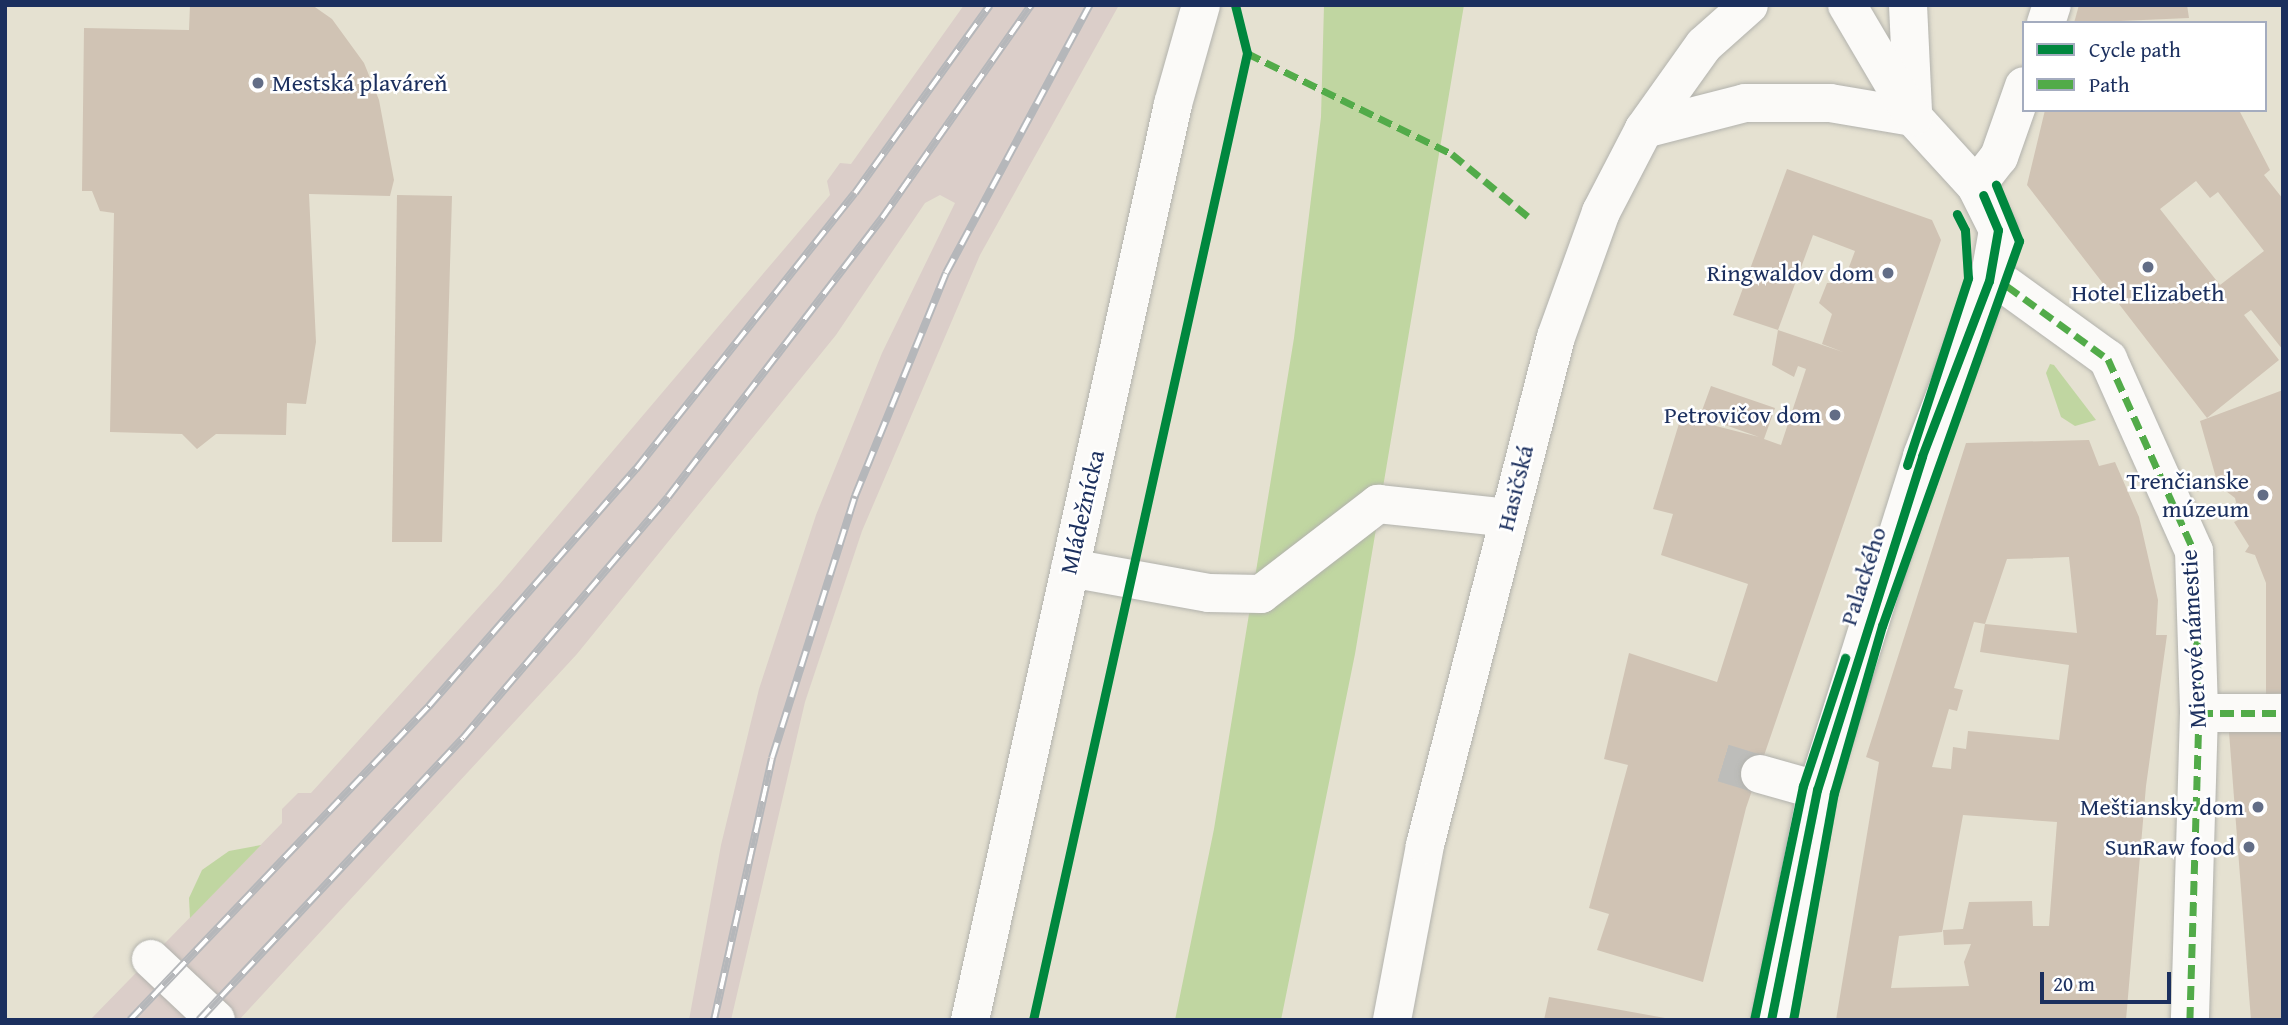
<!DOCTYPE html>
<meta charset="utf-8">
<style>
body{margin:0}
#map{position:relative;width:2288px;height:1025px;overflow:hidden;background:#e5e1d1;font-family:"Gentium Book Plus",serif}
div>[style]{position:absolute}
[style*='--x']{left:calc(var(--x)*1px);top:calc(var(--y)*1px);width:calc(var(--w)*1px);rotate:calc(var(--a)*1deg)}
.industrial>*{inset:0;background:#dbcec9}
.green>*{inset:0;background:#c0d6a1}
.building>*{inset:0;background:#d0c3b4}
.minor-tunnel>*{height:38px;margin-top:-19px;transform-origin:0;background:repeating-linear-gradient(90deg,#bdbdba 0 38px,transparent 0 57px)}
.roads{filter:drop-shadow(0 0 2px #b2b2ad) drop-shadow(0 0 2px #b2b2ad)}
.minor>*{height:38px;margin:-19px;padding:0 19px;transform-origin:19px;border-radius:19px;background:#fbfaf8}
.major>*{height:38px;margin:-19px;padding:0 19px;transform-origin:19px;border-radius:19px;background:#fbfaf8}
.rail>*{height:8px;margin-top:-4px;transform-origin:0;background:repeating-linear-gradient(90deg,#fff 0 16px,#b5b7ba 0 32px);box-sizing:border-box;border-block:2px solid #b5b7ba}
.quiet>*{height:7px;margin-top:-3.5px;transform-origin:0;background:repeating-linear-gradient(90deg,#52ab49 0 14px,transparent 0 21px)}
.cycleway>*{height:9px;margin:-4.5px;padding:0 4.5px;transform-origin:4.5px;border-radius:4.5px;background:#00873e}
.dots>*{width:19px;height:19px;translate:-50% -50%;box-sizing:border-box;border:4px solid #fff;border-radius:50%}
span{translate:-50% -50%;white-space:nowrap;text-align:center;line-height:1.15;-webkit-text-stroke:5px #fff;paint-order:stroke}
.poi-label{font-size:24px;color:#1b2f5e}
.left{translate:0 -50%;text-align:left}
.right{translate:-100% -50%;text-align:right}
.street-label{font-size:24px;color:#1b2f5e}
.frame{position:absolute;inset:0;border:7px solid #1b2f5e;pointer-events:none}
.legend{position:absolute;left:2022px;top:21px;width:245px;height:91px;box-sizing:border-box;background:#fff;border:2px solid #a4acbf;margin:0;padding:9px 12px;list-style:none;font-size:21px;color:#1b2f5e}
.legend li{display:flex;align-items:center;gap:14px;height:35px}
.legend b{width:35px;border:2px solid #a4acbf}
.scale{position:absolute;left:2040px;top:972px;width:131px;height:32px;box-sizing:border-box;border:4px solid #1b2f5e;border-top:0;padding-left:9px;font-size:21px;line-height:24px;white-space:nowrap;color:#1b2f5e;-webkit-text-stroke:5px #fff;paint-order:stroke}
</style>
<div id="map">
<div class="industrial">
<i style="clip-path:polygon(964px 5px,1119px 5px,980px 255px,862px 531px,805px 702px,731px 1020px,689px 1020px,721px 845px,759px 689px,816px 515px,882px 353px,955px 203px,940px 195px,925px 203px,836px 335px,577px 654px,239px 1020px,90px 1020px,282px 823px,282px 809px,298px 793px,311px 793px,499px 585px,830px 195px,827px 181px,840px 163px,851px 164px)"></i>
</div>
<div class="green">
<i style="clip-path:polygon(1324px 5px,1464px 5px,1355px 654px,1281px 1020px,1175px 1020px,1214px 829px,1294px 338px,1321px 117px)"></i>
<i style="clip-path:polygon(2050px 364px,2054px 365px,2096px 420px,2075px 426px,2061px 417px,2046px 373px)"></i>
<i style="clip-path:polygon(261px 845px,190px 918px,189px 898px,202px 870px,229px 851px)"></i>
</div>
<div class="building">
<i style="clip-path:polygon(190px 5px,312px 5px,332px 19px,364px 63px,379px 100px,394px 180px,390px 196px,309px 194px,316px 342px,306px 404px,287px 403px,286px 435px,216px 434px,197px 449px,182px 434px,110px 432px,114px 213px,100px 211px,92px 191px,82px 191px,84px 28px,189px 30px)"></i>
<i style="clip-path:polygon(2079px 5px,2187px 5px,2189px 18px,2074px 23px)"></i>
<i style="clip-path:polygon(evenodd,2045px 110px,2239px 110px,2270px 170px,2264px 175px,2283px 199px,2283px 350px,2251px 310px,2244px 315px,2279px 360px,2207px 418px,2027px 185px,2045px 110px,2196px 181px,2210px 198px,2218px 192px,2264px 251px,2220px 285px,2160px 209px,2196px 181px)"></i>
<i style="clip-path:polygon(1787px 169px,1932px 220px,1941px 240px,1746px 808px,1703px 982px,1597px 950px,1609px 914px,1589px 908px,1628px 765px,1604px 759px,1629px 653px,1717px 682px,1748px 584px,1661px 555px,1673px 514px,1653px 509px,1681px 417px,1759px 437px,1700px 416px,1711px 386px,1775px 408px,1764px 439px,1781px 445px,1806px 369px,1798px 366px,1794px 377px,1772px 365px,1778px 330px,1843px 352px,1822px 344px,1832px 314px,1819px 303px,1827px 283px,1843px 283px,1855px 251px,1813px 235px,1778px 330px,1733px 315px)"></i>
<i style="clip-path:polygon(397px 195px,452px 196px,442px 542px,392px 542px)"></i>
<i style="clip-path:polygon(2283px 390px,2283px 693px,2266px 694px,2266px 583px,2255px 555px,2245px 552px,2249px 546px,2234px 522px,2240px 519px,2235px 498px,2218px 485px,2200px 421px)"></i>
<i style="clip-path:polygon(evenodd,2089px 440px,2099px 466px,2115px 462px,2139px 517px,2158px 600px,2156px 635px,2167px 635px,2146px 786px,2126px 1020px,1836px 1020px,1879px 762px,1866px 757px,1966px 443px,2089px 440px,2069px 557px,2077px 633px,1985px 624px,1980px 652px,2069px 665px,2059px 740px,1968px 731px,1966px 749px,1953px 747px,1951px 769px,1932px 767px,1949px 709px,1957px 711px,1963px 690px,1954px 688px,1974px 622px,1985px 624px,2007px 559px,2069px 557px,2089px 440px,1963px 815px,2057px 822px,2049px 926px,2033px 926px,2032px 901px,1969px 902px,1963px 929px,1943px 930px,1944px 945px,1971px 944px,1964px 962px,1969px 986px,1891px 988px,1899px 936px,1942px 932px,1963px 815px)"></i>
<i style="clip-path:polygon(2283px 729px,2283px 1020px,2251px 1020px,2229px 732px)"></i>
<i style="clip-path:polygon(1549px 997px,1665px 1018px,1665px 1020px,1544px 1020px)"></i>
</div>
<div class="minor-tunnel">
<i style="--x:1723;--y:763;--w:39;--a:17"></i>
</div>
<div class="roads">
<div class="minor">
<i style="--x:1908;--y:5;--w:106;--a:87.3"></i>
<i style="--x:2046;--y:23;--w:19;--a:-72"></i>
<i style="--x:1644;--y:129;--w:104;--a:-14.4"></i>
<i style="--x:1745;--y:103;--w:85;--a:0"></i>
<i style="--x:1830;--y:103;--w:84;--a:9.6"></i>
<i style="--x:1976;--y:186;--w:37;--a:-52"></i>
<i style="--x:1999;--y:157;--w:75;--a:-70.6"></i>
<i style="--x:2007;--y:286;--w:125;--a:35.9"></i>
<i style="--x:2108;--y:359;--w:210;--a:65.9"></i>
<i style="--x:2194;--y:551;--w:162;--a:88.2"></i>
<i style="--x:2199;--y:713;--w:307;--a:91.7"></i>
<i style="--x:1070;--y:568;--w:141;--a:10.2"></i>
<i style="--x:1209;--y:593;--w:52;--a:1.1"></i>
<i style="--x:1261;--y:594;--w:148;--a:-37.6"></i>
<i style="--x:1378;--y:504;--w:131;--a:6.1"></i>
<i style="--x:2199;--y:713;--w:84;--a:0"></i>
<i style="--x:1760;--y:774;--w:59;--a:15.7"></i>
<i style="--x:151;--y:959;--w:89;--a:43.2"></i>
<i style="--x:970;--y:1020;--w:938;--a:-77.5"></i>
<i style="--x:1173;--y:104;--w:103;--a:-74.2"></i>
<i style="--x:1771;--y:1020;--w:235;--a:-78.7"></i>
<i style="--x:1817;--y:790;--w:350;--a:-72.5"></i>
<i style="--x:1922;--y:456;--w:187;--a:-69.1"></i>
<i style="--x:1989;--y:281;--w:52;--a:-80"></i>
<i style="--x:1998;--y:230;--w:49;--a:-116.6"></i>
<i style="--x:1976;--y:186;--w:93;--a:-132.4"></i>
<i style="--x:1913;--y:117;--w:130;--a:-120.5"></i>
</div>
<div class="major">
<i style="--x:1392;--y:1020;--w:178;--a:-79.3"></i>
<i style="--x:1425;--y:845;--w:525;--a:-75.54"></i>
<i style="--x:1556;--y:337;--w:133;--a:-70.2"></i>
<i style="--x:1601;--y:212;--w:93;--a:-62.6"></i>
<i style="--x:1644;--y:129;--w:103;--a:-54.5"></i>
<i style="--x:1704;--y:45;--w:60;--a:-41.6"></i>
</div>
</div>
<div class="rail">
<i style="--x:130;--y:1020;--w:434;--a:-46.4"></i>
<i style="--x:429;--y:706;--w:315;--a:-48.9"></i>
<i style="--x:636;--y:469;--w:352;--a:-51.6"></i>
<i style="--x:855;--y:193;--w:231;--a:-54.3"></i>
<i style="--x:199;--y:1020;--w:386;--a:-46.9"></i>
<i style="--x:463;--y:738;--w:316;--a:-49.6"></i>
<i style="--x:668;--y:497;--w:352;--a:-52.5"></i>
<i style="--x:882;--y:218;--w:260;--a:-55"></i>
<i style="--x:714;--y:1020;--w:268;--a:-77.5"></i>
<i style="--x:772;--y:758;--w:275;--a:-72.4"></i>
<i style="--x:855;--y:496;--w:241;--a:-67.8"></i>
<i style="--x:946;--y:273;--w:304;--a:-61.8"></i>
</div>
<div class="quiet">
<i style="--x:1247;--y:53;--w:229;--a:26.2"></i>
<i style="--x:1452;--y:154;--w:102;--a:39.4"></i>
<i style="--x:2007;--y:286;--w:125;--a:35.9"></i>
<i style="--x:2108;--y:359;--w:210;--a:65.9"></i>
<i style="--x:2194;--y:551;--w:162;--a:88.2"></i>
<i style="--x:2199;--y:713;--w:307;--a:91.7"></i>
<i style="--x:2199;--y:713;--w:84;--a:0"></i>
</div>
<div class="cycleway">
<i style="--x:1907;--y:465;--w:197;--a:-71.9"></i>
<i style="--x:1968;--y:278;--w:48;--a:-93.6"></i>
<i style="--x:1965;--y:230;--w:18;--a:-117"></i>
<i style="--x:1033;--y:1020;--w:990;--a:-77.52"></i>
<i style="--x:1247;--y:53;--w:49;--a:-104"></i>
<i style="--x:1754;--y:1020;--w:239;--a:-78.2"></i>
<i style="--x:1803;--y:786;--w:135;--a:-71.8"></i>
<i style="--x:1771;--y:1020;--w:235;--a:-78.7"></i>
<i style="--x:1817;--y:790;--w:350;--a:-72.5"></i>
<i style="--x:1922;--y:456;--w:187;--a:-69.1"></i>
<i style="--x:1989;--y:281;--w:52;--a:-80"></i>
<i style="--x:1998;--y:230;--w:38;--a:-113"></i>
<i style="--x:1793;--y:1020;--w:231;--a:-79.8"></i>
<i style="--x:1834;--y:793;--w:174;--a:-74"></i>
<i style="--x:1882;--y:626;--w:409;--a:-70.4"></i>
<i style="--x:2019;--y:241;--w:61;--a:-112.3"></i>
</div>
<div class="dots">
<i style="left:258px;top:83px;background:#626d86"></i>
<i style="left:2148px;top:267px;background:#626d86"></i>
<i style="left:1888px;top:273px;background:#626d86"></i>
<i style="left:1835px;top:415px;background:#626d86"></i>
<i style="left:2263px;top:495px;background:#626d86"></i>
<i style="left:2258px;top:807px;background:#626d86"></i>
<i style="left:2249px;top:847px;background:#626d86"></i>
</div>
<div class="poi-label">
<span class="left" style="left:272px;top:83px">Mestská plaváreň</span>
<span class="right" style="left:1874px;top:273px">Ringwaldov dom</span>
<span style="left:2148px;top:293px">Hotel Elizabeth</span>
<span class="right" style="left:1821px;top:415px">Petrovičov dom</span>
<span class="right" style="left:2249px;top:495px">Trenčianske<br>múzeum</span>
<span class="right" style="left:2244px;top:807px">Meštiansky dom</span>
<span class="right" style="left:2235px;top:847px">SunRaw food</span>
</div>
<div class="street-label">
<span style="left:1515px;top:488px;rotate:-76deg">Hasičská</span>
<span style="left:1082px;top:512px;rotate:-77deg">Mládežnícka</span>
<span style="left:1863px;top:576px;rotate:-72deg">Palackého</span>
<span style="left:2193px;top:639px;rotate:-93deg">Mierové námestie</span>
</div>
<div class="frame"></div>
<ul class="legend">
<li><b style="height:9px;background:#00873e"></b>Cycle path</li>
<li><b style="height:9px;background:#52ab49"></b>Path</li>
</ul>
<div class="scale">20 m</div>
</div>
